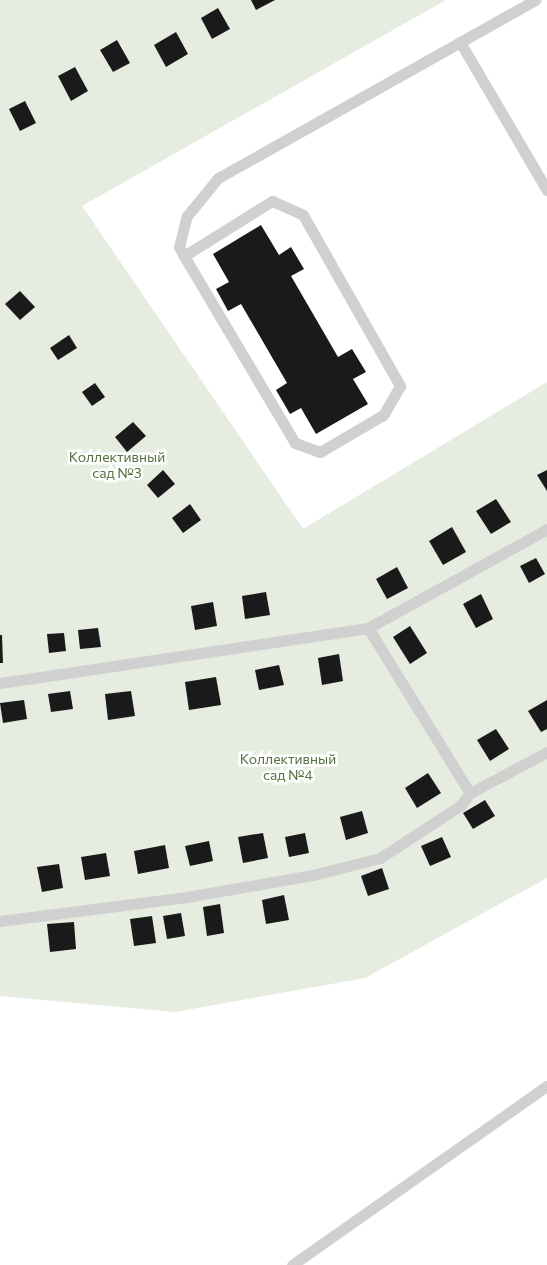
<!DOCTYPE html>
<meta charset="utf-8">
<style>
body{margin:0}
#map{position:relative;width:547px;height:1265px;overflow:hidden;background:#fff;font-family:Commissioner,sans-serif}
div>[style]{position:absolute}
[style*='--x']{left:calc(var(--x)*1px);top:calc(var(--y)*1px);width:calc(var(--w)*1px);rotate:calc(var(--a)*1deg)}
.green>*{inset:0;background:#e6ecdf}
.building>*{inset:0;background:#1a1a1a}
.lane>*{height:11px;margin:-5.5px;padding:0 5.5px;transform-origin:5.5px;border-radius:5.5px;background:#d0d0d0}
span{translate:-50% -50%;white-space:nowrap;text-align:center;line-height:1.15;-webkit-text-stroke:5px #fff;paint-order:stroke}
.park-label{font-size:14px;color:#56703f}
</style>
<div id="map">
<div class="green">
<i style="clip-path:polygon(0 0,446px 0,82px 206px,303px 529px,547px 382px,547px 878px,365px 978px,175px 1012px,0 996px)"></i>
</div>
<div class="building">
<i style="clip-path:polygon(251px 0,275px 0,256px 10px)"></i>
<i style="clip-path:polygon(218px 8px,230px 29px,212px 39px,201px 18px)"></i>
<i style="clip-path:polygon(176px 32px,188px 54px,166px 67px,154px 45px)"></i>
<i style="clip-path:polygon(117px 40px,130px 63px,113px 72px,100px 50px)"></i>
<i style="clip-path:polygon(75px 67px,88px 91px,71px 101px,58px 76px)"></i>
<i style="clip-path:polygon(25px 101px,36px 123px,20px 131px,9px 109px)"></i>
<i style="clip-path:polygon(261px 225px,279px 255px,291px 247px,304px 269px,291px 276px,338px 357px,352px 349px,366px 372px,353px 379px,368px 404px,316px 434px,301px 408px,290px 414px,276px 390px,287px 383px,241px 304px,228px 311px,216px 289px,229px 282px,213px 254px)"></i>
<i style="clip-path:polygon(20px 291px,35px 307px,20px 320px,5px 304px)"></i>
<i style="clip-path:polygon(69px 335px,77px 348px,58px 360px,50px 348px)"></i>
<i style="clip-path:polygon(95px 383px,105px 397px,92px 406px,82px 392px)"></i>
<i style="clip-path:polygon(133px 422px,146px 436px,127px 452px,115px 437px)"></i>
<i style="clip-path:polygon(163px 470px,175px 484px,158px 498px,147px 485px)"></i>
<i style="clip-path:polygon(547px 470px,547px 491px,537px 475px)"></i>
<i style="clip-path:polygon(496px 499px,511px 522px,491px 534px,476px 511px)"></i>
<i style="clip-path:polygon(190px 504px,201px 520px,183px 533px,172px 518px)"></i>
<i style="clip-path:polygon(452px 527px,466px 552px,443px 565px,429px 541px)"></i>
<i style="clip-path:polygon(536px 558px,545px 574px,529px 583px,520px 566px)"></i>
<i style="clip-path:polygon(397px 567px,408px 588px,387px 599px,376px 579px)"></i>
<i style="clip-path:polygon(266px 592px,270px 615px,245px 619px,242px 596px)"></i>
<i style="clip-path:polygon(481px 594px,493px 619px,476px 628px,463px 604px)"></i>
<i style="clip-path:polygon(213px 602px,217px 626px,195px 630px,191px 606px)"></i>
<i style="clip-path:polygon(410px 626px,427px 653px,410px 664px,393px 637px)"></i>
<i style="clip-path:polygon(98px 628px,101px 647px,80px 649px,78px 630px)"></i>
<i style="clip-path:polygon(64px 633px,66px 651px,49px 653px,47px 634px)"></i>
<i style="clip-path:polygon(0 635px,2px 635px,3px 663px,0 663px)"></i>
<i style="clip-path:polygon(339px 654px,343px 681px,322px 685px,318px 658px)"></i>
<i style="clip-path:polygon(279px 665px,284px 685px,259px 690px,255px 670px)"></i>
<i style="clip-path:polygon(216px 677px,221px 705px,189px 710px,185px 682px)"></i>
<i style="clip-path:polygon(70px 691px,73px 709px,51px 712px,48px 694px)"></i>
<i style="clip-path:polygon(131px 691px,135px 716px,108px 720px,105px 694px)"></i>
<i style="clip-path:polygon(24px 700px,27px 719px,3px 723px,0 703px)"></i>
<i style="clip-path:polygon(547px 700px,547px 729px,541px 732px,528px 711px)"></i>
<i style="clip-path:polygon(496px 729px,509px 749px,490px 761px,477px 740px)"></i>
<i style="clip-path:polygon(428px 773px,441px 793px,417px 808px,405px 788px)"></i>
<i style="clip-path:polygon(485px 800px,495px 816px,473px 829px,463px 813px)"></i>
<i style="clip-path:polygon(362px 811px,368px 833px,346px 840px,340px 817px)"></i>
<i style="clip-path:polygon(263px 833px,268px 858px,243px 863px,238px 837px)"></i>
<i style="clip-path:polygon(305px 833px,309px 853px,289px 857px,285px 837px)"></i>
<i style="clip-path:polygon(442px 837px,451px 857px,430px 866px,421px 846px)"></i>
<i style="clip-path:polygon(209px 841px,213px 861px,190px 866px,185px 846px)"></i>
<i style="clip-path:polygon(165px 845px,169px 868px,138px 874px,134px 851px)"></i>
<i style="clip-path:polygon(106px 853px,110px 876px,85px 880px,81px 857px)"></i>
<i style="clip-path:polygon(59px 864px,63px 888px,42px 892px,37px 867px)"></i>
<i style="clip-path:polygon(382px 868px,389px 889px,368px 896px,361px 876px)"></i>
<i style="clip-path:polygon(284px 895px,289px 920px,266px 924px,262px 900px)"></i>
<i style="clip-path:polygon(220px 904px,224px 933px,207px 936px,203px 907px)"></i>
<i style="clip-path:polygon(181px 913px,185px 936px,167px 939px,163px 916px)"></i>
<i style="clip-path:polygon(152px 916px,156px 943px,134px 946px,130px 919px)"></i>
<i style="clip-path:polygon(74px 922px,76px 949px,50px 952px,47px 924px)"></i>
</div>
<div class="lane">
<i style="--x:460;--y:42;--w:172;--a:59.6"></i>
<i style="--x:184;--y:256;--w:104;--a:-32"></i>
<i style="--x:272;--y:201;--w:34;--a:24"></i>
<i style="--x:303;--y:215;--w:197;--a:60.4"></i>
<i style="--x:400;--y:386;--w:34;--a:120"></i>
<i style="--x:383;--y:415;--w:73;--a:149.6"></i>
<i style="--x:320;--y:452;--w:27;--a:-160"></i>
<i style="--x:295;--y:443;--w:217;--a:-120.7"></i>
<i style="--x:184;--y:256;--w:10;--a:-119"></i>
<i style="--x:179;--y:247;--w:32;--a:-76"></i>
<i style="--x:187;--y:216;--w:49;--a:-50.8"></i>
<i style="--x:218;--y:178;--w:364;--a:-29.3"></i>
<i style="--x:368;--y:628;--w:205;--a:-28.9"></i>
<i style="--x:0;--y:683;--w:372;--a:-8.5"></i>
<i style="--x:368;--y:628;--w:194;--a:58.3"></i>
<i style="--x:470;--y:793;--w:15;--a:127"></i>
<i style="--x:461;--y:805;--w:97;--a:146.8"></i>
<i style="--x:380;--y:858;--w:69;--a:165.8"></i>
<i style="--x:313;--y:875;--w:128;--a:170.1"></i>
<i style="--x:187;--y:897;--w:189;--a:172.7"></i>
<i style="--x:470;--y:793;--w:87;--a:-28"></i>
<i style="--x:292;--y:1265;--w:312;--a:-35.1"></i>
</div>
<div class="park-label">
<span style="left:117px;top:465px">Коллективный<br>сад №3</span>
<span style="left:288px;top:767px">Коллективный<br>сад №4</span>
</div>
</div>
